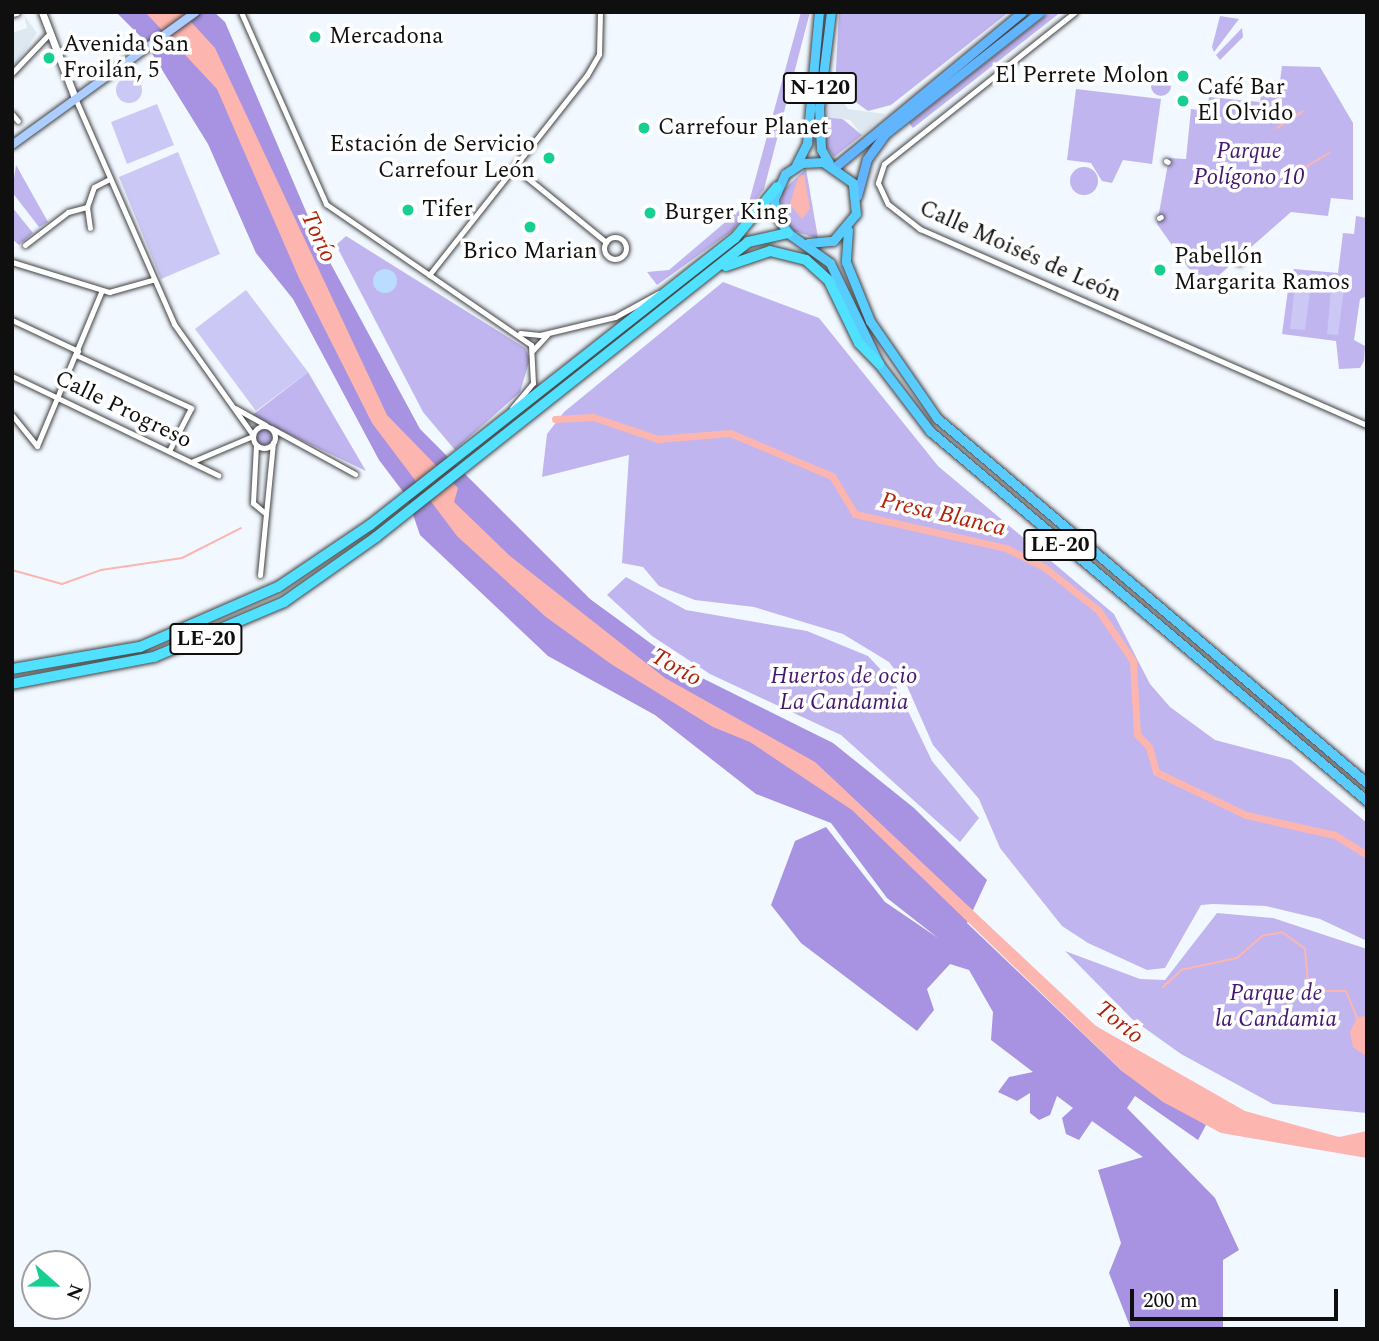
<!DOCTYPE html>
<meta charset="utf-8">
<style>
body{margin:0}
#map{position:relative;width:1379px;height:1341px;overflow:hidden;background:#f1f8ff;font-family:Spectral,serif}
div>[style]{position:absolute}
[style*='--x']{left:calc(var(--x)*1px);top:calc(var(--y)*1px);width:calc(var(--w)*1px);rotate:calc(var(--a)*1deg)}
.green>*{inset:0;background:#c0b5ef}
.round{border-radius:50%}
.forest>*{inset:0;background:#a793e1}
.sand>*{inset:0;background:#b9dcff}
.pitch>*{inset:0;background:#cbc8f5}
.plaza>*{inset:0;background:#dee8f1}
.water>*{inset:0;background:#fdb6af}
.stream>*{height:2px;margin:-1px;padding:0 1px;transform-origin:1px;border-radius:1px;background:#fdb6af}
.canal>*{height:7px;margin:-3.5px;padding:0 3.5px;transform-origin:3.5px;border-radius:3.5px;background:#fdb6af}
.roads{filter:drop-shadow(0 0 2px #424242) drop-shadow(0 0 2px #424242)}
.minor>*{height:5px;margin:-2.5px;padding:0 2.5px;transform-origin:2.5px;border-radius:2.5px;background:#fff}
.minor>.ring{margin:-2.5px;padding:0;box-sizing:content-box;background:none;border:5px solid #fff;border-radius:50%}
.tertiary>*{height:7px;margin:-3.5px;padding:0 3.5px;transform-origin:3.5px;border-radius:3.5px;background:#fff}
.secondary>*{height:8px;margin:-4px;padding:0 4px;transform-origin:4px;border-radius:4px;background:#accdff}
.primary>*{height:9px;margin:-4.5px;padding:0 4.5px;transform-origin:4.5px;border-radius:4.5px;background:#61b5ff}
.trunk>*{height:9px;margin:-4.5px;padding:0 4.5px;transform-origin:4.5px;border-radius:4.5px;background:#58cbff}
.motorway>*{height:10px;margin:-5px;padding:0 5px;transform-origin:5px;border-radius:5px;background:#4fe1ff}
.dots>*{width:19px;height:19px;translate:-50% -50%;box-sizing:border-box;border:4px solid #fff;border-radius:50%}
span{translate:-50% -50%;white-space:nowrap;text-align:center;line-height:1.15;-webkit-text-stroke:7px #fff;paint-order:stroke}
.shield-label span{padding:2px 5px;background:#fff;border:2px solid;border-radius:5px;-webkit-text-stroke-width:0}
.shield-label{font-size:21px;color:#0f0f0f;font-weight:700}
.poi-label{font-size:23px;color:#0f0f0f}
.left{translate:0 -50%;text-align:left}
.right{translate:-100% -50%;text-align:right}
.park-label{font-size:23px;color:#44176f;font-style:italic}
.street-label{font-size:23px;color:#0f0f0f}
.water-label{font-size:24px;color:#b02209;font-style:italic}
.frame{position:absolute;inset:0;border:14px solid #0f0f0f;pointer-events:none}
.north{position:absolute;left:21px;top:1250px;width:70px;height:70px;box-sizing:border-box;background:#fff;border:2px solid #9f9f9f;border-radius:50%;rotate:111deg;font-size:19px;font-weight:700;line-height:28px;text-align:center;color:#0f0f0f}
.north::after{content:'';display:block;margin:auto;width:24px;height:32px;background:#17cf92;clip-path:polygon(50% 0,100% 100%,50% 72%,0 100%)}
.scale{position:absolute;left:1130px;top:1289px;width:208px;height:32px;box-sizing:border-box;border:4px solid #0f0f0f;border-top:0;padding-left:9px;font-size:21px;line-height:24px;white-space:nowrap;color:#0f0f0f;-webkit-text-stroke:5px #fff;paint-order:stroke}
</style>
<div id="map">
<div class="green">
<i style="clip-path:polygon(801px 12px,810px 12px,764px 189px,732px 231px,657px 285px,647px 272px,669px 270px,749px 202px)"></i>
<i style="clip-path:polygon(839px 12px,1009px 12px,891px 105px,868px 111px,835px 87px)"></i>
<i style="clip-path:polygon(1050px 12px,1061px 12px,913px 128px,909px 123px)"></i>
<i style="clip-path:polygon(1220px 16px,1239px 19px,1214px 52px,1212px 47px)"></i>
<i style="clip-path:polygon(1242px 28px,1243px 37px,1220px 60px,1216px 55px)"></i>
<i style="clip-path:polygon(1282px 66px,1320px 67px,1353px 123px,1353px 200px,1331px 198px,1328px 216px,1291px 212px,1217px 277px,1199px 283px,1157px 224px,1169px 158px,1186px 159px,1191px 109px,1207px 111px,1209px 97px,1260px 102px,1263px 80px,1280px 81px)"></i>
<i class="round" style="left:1151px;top:76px;width:20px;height:20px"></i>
<i style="clip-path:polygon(1076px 89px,1161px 99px,1152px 164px,1123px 160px,1112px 183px,1102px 181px,1091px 163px,1067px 160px)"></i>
<i style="clip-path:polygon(839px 116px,862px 135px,834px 157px,824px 144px,823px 117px)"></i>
<i style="clip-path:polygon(16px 165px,48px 222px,39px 227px,12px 192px)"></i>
<i class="round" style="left:1070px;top:167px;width:28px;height:28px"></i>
<i style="clip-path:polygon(806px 169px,818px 238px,816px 238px,794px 231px,781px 213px,782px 191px)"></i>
<i style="clip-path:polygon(12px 207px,33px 233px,19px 245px,12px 239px)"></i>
<i style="clip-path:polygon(1356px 216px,1367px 218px,1367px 296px,1360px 299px,1354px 340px,1365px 346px,1364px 361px,1360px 368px,1339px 369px,1336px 341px,1282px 334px,1290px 275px,1294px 269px,1338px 273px,1343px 233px,1354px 234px)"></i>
<i style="clip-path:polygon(346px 236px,525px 348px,530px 359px,520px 392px,455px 450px,423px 412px,336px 245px)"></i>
<i style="clip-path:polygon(723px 282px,819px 318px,938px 466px,1114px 614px,1150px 684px,1170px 707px,1215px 740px,1291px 760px,1367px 823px,1367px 941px,1320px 919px,1266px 906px,1213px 904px,1201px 905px,1165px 968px,1147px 970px,1088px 943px,1062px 926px,1000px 848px,979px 799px,933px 745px,907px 686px,889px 662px,843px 634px,754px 607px,695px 600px,659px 586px,643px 567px,622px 563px,629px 455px,542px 477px,547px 434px,564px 412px)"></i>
<i style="clip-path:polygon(308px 372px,366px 471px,251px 416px)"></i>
<i class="round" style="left:256px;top:429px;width:16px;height:16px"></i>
<i style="clip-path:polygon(626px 577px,686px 610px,807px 631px,868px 656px,896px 686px,932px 761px,979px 818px,960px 842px,841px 735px,710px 674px,652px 636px,607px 595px)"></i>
<i style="clip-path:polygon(1217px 913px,1273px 918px,1367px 949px,1367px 1113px,1273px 1104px,1181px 1054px,1132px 1019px,1065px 951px,1140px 979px,1165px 980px)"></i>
</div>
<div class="forest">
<i style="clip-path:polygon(116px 12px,214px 12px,225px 22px,319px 242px,420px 429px,590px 599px,690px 672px,833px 743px,914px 808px,987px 880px,967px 923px,1122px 1071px,1206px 1125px,1198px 1140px,1135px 1096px,1127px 1108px,1215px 1198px,1239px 1250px,1223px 1260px,1223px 1329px,1131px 1329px,1109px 1273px,1121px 1243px,1098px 1170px,1143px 1157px,1092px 1121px,1079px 1140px,1066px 1134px,1062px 1118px,1073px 1108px,1057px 1096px,1050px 1115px,1039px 1120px,1030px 1113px,1030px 1093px,1017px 1101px,998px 1092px,1009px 1077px,1033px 1072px,991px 1040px,993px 1012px,969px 970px,950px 964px,927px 989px,934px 1010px,917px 1031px,801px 943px,771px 905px,795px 841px,826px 827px,885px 902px,938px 938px,887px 898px,831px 823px,756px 794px,655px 715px,548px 656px,420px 535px,407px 497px,379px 460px,293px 299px,256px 253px,208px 144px,143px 39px)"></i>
</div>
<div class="sand">
<i class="round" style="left:373px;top:269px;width:24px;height:24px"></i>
</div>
<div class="pitch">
<i class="round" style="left:116px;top:77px;width:26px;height:26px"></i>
<i style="clip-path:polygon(157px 104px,174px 145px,127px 164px,111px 122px)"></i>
<i style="clip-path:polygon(178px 152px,220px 254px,161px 279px,119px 177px)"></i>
<i style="clip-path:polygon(1296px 276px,1312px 277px,1305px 330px,1290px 329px)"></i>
<i style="clip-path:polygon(1332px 279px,1345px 281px,1338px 335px,1327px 334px)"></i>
<i style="clip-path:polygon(246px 290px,308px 372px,256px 411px,195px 329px)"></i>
</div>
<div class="plaza">
<i style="clip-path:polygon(24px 15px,37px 33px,14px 66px,12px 33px,27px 28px)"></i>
<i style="clip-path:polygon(825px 75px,848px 109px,885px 114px,862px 135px,850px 120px,823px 117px)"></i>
</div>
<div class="water">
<i style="clip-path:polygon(145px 12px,182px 12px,215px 48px,387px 415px,458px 488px,454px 502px,510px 556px,665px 678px,815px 762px,1096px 1026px,1245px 1111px,1339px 1137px,1367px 1131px,1367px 1158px,1221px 1133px,1163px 1102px,1122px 1071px,852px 810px,750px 742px,713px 727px,611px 664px,546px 617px,457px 536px,372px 423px,299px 278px,217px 89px)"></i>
<i style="clip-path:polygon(799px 175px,804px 175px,810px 208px,802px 219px,790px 204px)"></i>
<i style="clip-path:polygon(1367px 1015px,1367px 1057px,1353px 1047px,1350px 1032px,1357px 1018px)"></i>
</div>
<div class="stream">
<i style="--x:1277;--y:128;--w:31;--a:-33"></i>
<i style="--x:1300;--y:170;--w:34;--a:-30"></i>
<i style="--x:12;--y:570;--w:52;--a:15.6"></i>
<i style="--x:62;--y:584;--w:41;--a:-19.7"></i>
<i style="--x:101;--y:570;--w:82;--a:-8.4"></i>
<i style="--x:182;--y:558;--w:66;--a:-27"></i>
<i style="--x:1163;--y:987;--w:25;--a:-43"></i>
<i style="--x:1181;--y:970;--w:57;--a:-12.1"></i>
<i style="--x:1237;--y:958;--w:33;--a:-41"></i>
<i style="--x:1262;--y:936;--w:20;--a:-11"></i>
<i style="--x:1282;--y:932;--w:29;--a:36"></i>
<i style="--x:1305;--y:949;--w:34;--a:85"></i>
<i style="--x:1308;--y:983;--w:16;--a:30"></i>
<i style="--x:1322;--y:991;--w:24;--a:0"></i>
<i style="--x:1346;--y:991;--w:29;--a:68"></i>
</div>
<div class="canal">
<i style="--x:555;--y:419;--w:38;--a:-3"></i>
<i style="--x:593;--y:417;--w:69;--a:18.7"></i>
<i style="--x:658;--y:439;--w:72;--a:-4.8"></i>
<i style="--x:730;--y:433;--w:111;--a:22.9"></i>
<i style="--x:832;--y:476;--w:44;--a:58.8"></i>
<i style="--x:855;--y:514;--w:155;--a:12.7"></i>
<i style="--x:1006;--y:548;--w:42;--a:26.6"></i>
<i style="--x:1044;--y:567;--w:69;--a:38.5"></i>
<i style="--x:1098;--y:610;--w:62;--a:55.5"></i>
<i style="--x:1133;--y:661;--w:73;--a:86.9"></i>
<i style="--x:1137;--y:734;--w:18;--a:47"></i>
<i style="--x:1149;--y:747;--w:26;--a:74"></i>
<i style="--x:1156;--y:772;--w:100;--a:25.5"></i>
<i style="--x:1246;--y:815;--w:91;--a:12.7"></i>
<i style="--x:1335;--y:835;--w:38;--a:32"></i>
</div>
<div class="roads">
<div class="minor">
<i style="--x:241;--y:12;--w:210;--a:66.1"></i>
<i style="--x:326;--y:204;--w:249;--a:34.5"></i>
<i style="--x:531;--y:345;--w:38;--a:87"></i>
<i style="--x:533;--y:383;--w:33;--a:130"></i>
<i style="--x:1075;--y:12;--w:244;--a:141.5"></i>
<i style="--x:884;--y:164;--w:20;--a:108"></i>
<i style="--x:878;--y:183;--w:23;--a:65"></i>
<i style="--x:888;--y:204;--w:41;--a:38"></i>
<i style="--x:920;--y:229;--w:488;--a:23.7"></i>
<i style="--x:12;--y:73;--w:52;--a:-46.5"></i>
<i style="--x:75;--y:98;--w:247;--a:66.3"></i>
<i style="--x:174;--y:324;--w:136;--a:54.6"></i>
<i style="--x:12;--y:114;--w:9;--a:49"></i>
<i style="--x:1166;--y:161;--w:2;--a:27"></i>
<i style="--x:514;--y:167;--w:119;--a:39.2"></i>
<i style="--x:87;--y:207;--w:21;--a:82"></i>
<i style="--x:1159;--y:218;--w:2;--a:-27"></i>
<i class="ring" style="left:604px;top:237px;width:17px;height:17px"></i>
<i style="--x:25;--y:245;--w:54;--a:-37.5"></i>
<i style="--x:68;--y:212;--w:20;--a:-15"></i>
<i style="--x:87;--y:207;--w:21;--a:-71"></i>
<i style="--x:94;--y:187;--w:18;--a:-27"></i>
<i style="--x:1237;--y:259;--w:4;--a:56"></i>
<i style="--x:12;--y:262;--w:102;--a:17.2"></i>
<i style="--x:109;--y:292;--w:45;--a:-15.6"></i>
<i style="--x:429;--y:275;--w:255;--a:-51.7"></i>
<i style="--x:587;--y:75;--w:24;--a:-60"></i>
<i style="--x:599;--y:54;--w:42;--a:-88.6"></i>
<i style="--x:12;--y:320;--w:73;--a:25.2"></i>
<i style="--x:520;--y:333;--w:20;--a:6"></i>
<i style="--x:540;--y:335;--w:77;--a:-13.5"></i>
<i style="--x:615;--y:317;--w:50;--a:-28.6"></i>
<i style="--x:533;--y:350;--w:21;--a:-47"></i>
<i style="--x:76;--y:355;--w:127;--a:24.7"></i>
<i style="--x:191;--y:408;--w:48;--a:117.1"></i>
<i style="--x:12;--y:376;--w:229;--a:25.7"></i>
<i style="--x:235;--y:408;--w:35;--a:29"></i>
<i style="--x:12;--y:415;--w:40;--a:51"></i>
<i style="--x:37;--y:446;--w:169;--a:-67.4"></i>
<i class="ring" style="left:253px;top:426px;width:17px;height:17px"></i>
<i style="--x:271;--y:428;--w:96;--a:28.7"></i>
<i style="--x:256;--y:445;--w:58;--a:93"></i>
<i style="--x:253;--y:503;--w:17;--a:40"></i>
<i style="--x:191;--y:462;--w:67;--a:-22.8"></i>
<i style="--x:260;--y:575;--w:133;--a:-84.4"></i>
</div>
<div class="tertiary">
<i style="--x:42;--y:12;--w:92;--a:69"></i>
<i style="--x:12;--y:13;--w:4;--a:-14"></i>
</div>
<div class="secondary">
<i style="--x:12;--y:145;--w:227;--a:-35.9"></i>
</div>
<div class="primary">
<i style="--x:836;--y:166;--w:241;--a:-39.6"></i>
<i style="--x:857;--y:196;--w:38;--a:-75"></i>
<i style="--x:867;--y:159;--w:31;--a:-54"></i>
<i style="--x:885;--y:134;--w:197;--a:-38.2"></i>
</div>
<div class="trunk">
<i style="--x:829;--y:163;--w:16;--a:-120"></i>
<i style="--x:821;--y:149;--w:41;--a:-92.8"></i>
<i style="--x:819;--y:108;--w:97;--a:-82.9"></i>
<i style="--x:796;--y:165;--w:25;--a:-63"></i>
<i style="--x:807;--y:143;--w:132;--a:-84.8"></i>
<i style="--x:848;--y:230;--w:32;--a:94"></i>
<i style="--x:846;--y:262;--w:64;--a:67.9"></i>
<i style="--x:870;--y:321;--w:118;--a:55.4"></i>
<i style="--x:937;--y:418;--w:564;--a:40.33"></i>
<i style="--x:808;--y:243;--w:25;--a:-5"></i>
<i style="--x:833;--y:241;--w:35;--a:-50"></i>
<i style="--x:856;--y:214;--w:31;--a:-96"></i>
<i style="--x:853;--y:183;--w:37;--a:-145"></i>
<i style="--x:823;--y:162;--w:21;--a:177"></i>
<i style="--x:802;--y:163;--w:20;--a:147"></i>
<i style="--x:785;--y:174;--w:27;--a:114"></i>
<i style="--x:774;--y:199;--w:16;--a:83"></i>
<i style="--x:776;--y:215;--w:22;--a:56"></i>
<i style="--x:788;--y:233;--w:52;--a:35.5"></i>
<i style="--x:830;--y:263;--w:112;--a:64.1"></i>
<i style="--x:879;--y:364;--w:84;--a:52.7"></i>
<i style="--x:930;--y:431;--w:573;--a:40.25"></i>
</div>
<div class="motorway">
<i style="--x:726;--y:266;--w:46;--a:-18.8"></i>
<i style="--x:770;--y:251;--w:37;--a:14"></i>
<i style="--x:806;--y:260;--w:31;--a:42"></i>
<i style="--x:829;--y:281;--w:69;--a:64.2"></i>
<i style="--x:859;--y:343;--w:29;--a:46"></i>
<i style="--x:12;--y:669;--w:130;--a:-9.8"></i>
<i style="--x:140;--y:647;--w:150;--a:-23.5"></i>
<i style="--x:278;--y:587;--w:111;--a:-34"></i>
<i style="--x:370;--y:525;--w:464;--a:-38.2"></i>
<i style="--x:735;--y:238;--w:66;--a:-50.5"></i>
<i style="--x:12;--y:684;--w:145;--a:-10.8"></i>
<i style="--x:154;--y:657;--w:141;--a:-22.9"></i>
<i style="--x:284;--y:602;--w:113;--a:-35.2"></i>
<i style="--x:376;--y:537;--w:475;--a:-38.4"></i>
<i style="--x:748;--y:242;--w:41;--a:-12.7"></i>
</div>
</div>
<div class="dots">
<i style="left:315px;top:37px;background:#17cf92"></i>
<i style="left:49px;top:58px;background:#17cf92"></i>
<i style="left:1183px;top:76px;background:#17cf92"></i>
<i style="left:1183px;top:101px;background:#17cf92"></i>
<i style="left:644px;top:128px;background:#17cf92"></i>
<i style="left:549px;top:158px;background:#17cf92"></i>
<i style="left:408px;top:210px;background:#17cf92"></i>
<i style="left:650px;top:213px;background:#17cf92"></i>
<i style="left:530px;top:227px;background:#17cf92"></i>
<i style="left:1160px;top:270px;background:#17cf92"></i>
</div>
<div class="shield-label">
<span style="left:820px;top:88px">N-120</span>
<span style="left:1060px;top:545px">LE-20</span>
<span style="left:206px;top:639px">LE-20</span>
</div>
<div class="poi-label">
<span class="left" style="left:329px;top:37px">Mercadona</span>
<span class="left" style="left:63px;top:58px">Avenida San<br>Froilán, 5</span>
<span class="right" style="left:1169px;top:76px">El Perrete Molon</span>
<span class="left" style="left:1197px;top:101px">Café Bar<br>El Olvido</span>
<span class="left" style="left:658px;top:128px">Carrefour Planet</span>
<span class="right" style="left:535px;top:158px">Estación de Servicio<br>Carrefour León</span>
<span class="left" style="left:422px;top:210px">Tifer</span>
<span class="left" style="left:664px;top:213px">Burger King</span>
<span style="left:530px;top:252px">Brico Marian</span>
<span class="left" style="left:1174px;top:270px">Pabellón<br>Margarita Ramos</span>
</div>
<div class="park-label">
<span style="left:1249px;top:165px">Parque<br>Polígono 10</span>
<span style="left:844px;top:690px">Huertos de ocio<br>La Candamia</span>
<span style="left:1276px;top:1007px">Parque de<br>la Candamia</span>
</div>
<div class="street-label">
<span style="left:1020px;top:252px;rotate:24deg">Calle Moisés de León</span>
<span style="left:123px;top:410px;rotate:26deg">Calle Progreso</span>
</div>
<div class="water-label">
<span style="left:318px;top:237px;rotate:65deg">Torío</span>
<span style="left:943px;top:515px;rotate:13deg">Presa Blanca</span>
<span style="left:676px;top:668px;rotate:29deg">Torío</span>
<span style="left:1119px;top:1023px;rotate:38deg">Torío</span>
</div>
<div class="frame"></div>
<div class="north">N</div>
<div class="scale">200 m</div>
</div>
